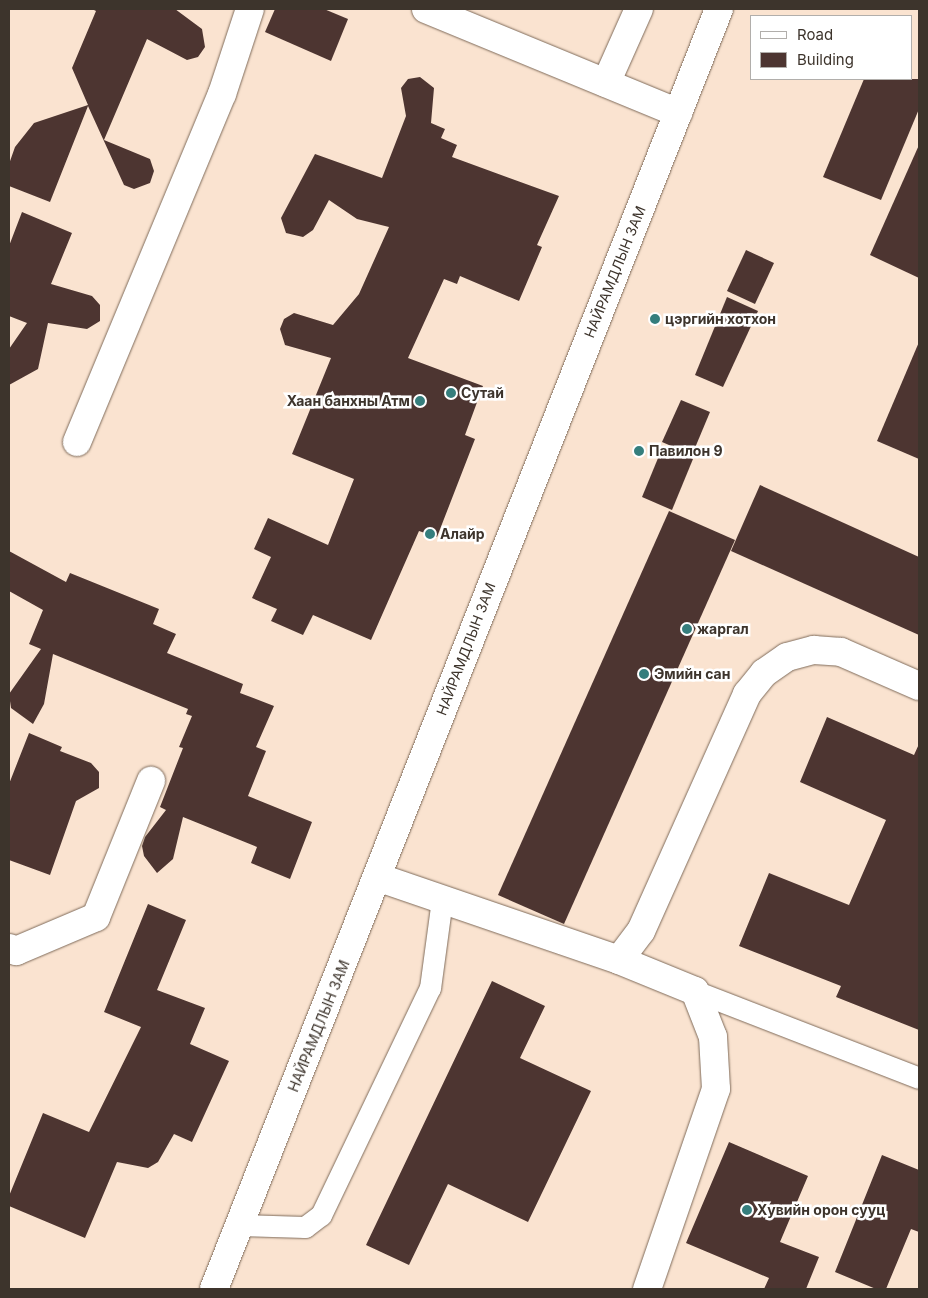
<!DOCTYPE html>
<meta charset="utf-8">
<style>
body{margin:0}
#map{position:relative;width:928px;height:1298px;overflow:hidden;background:#fae3d0;font-family:Inter,sans-serif}
div>[style]{position:absolute}
[style*='--x']{left:calc(var(--x)*1px);top:calc(var(--y)*1px);width:calc(var(--w)*1px);rotate:calc(var(--a)*1deg)}
.building>*{inset:0;background:#4d3531}
.roads{filter:drop-shadow(0 0 1px #7f6b5a) drop-shadow(0 0 1px #7f6b5a)}
.lane>*{height:21px;margin:-10.5px;padding:0 10.5px;transform-origin:10.5px;border-radius:10.5px;background:#fff}
.street>*{height:28px;margin:-14px;padding:0 14px;transform-origin:14px;border-radius:14px;background:#fff}
.secondary>*{height:28px;margin:-14px;padding:0 14px;transform-origin:14px;border-radius:14px;background:#fff}
.dots>*{width:14px;height:14px;translate:-50% -50%;box-sizing:border-box;border:2px solid #fff;border-radius:50%}
span{translate:-50% -50%;white-space:nowrap;text-align:center;line-height:1.15;-webkit-text-stroke:5px #fff;paint-order:stroke}
.street-label{font-size:14px;color:#3d342c}
.poi-label{font-size:14px;color:#3d342c;font-weight:700}
.left{translate:0 -50%;text-align:left}
.right{translate:-100% -50%;text-align:right}
.frame{position:absolute;inset:0;border:10px solid #3d342c;pointer-events:none}
.legend{position:absolute;left:750px;top:15px;width:162px;height:65px;box-sizing:border-box;background:#fff;border:1px solid #b1aeab;margin:0;padding:6px 9px;list-style:none;font-size:15px;color:#3d342c}
.legend li{display:flex;align-items:center;gap:10px;height:25px}
.legend b{width:25px;border:1px solid #b1aeab}
</style>
<div id="map">
<div class="building">
<i style="clip-path:polygon(92px 9px,175px 9px,202px 29px,205px 47px,198px 57px,187px 60px,147px 39px,104px 140px,150px 159px,154px 171px,150px 183px,134px 189px,124px 185px,88px 106px,50px 202px,9px 186px,9px 164px,15px 147px,34px 123px,88px 105px,72px 68px,96px 11px)"></i>
<i style="clip-path:polygon(275px 9px,324px 9px,348px 19px,331px 61px,265px 32px)"></i>
<i style="clip-path:polygon(420px 77px,434px 88px,431px 123px,445px 129px,441px 138px,457px 145px,452px 157px,559px 196px,537px 245px,542px 247px,519px 301px,460px 276px,457px 284px,444px 279px,408px 358px,483px 386px,465px 435px,475px 439px,437px 537px,419px 531px,371px 640px,313px 615px,303px 635px,271px 621px,277px 609px,252px 598px,271px 557px,254px 549px,268px 518px,328px 545px,354px 479px,292px 454px,331px 358px,285px 345px,280px 329px,284px 319px,294px 313px,333px 325px,359px 294px,389px 227px,357px 219px,329px 200px,313px 230px,303px 237px,286px 233px,281px 218px,315px 154px,382px 178px,406px 116px,401px 88px,408px 79px)"></i>
<i style="clip-path:polygon(864px 79px,919px 79px,919px 109px,881px 200px,823px 177px)"></i>
<i style="clip-path:polygon(919px 145px,919px 278px,870px 255px)"></i>
<i style="clip-path:polygon(22px 212px,72px 233px,51px 284px,92px 296px,100px 305px,100px 321px,87px 329px,48px 323px,38px 369px,9px 385px,9px 349px,27px 323px,9px 316px,9px 246px)"></i>
<i style="clip-path:polygon(746px 250px,774px 263px,755px 304px,727px 291px)"></i>
<i style="clip-path:polygon(727px 297px,758px 311px,723px 387px,695px 375px)"></i>
<i style="clip-path:polygon(919px 342px,919px 459px,877px 441px)"></i>
<i style="clip-path:polygon(681px 400px,710px 412px,692px 455px,662px 442px)"></i>
<i style="clip-path:polygon(663px 446px,693px 459px,672px 510px,642px 497px)"></i>
<i style="clip-path:polygon(760px 485px,919px 557px,919px 635px,731px 551px)"></i>
<i style="clip-path:polygon(669px 511px,735px 540px,564px 924px,498px 895px)"></i>
<i style="clip-path:polygon(9px 551px,66px 582px,70px 573px,159px 609px,153px 624px,176px 634px,167px 653px,243px 684px,240px 693px,274px 706px,256px 747px,266px 751px,248px 796px,312px 822px,290px 879px,251px 863px,257px 847px,183px 817px,173px 859px,157px 873px,144px 856px,142px 846px,145px 837px,166px 810px,160px 807px,183px 748px,179px 747px,192px 716px,186px 714px,188px 709px,53px 654px,44px 704px,33px 724px,11px 708px,9px 694px,41px 649px,29px 644px,43px 610px,9px 591px)"></i>
<i style="clip-path:polygon(827px 717px,914px 755px,919px 744px,919px 1030px,836px 997px,841px 986px,739px 946px,769px 873px,849px 905px,886px 820px,800px 782px)"></i>
<i style="clip-path:polygon(29px 733px,62px 747px,60px 751px,91px 763px,99px 772px,99px 788px,76px 801px,50px 875px,9px 860px,9px 784px)"></i>
<i style="clip-path:polygon(148px 904px,186px 920px,157px 990px,205px 1008px,190px 1044px,229px 1061px,192px 1142px,174px 1134px,158px 1162px,148px 1168px,117px 1162px,85px 1238px,9px 1206px,9px 1196px,43px 1113px,89px 1132px,141px 1027px,104px 1012px)"></i>
<i style="clip-path:polygon(492px 981px,545px 1006px,520px 1058px,591px 1091px,528px 1222px,448px 1184px,409px 1265px,366px 1245px)"></i>
<i style="clip-path:polygon(729px 1142px,808px 1176px,780px 1242px,819px 1257px,806px 1289px,764px 1289px,769px 1278px,686px 1243px)"></i>
<i style="clip-path:polygon(882px 1155px,919px 1170px,919px 1232px,911px 1229px,886px 1289px,876px 1289px,835px 1272px)"></i>
</div>
<div class="roads">
<div class="lane">
<i style="--x:695;--y:991;--w:240;--a:21.2"></i>
<i style="--x:240;--y:1225;--w:65;--a:1.8"></i>
<i style="--x:305;--y:1227;--w:20;--a:-37"></i>
<i style="--x:321;--y:1215;--w:252;--a:-64.4"></i>
<i style="--x:430;--y:988;--w:90;--a:-82.3"></i>
</div>
<div class="street">
<i style="--x:426;--y:9;--w:273;--a:22.4"></i>
<i style="--x:606;--y:83;--w:81;--a:-66"></i>
<i style="--x:77;--y:442;--w:377;--a:-67.4"></i>
<i style="--x:222;--y:94;--w:89;--a:-71.8"></i>
<i style="--x:377;--y:877;--w:256;--a:18.9"></i>
<i style="--x:619;--y:960;--w:82;--a:22.2"></i>
<i style="--x:695;--y:991;--w:49;--a:68.6"></i>
<i style="--x:713;--y:1037;--w:52;--a:86.7"></i>
<i style="--x:716;--y:1089;--w:212;--a:109"></i>
<i style="--x:9;--y:948;--w:8;--a:23"></i>
<i style="--x:16;--y:951;--w:87;--a:-23"></i>
<i style="--x:96;--y:917;--w:147;--a:-68"></i>
<i style="--x:619;--y:960;--w:36;--a:-53"></i>
<i style="--x:641;--y:931;--w:260;--a:-65.9"></i>
<i style="--x:747;--y:694;--w:27;--a:-51"></i>
<i style="--x:764;--y:673;--w:28;--a:-35"></i>
<i style="--x:787;--y:657;--w:28;--a:-15"></i>
<i style="--x:814;--y:650;--w:27;--a:4"></i>
<i style="--x:841;--y:652;--w:85;--a:23.6"></i>
</div>
<div class="secondary">
<i style="--x:214;--y:1289;--w:1376;--a:-68.47"></i>
</div>
</div>
<div class="dots">
<i style="left:655px;top:319px;background:#357e7d"></i>
<i style="left:451px;top:393px;background:#357e7d"></i>
<i style="left:420px;top:401px;background:#357e7d"></i>
<i style="left:639px;top:451px;background:#357e7d"></i>
<i style="left:430px;top:534px;background:#357e7d"></i>
<i style="left:687px;top:629px;background:#357e7d"></i>
<i style="left:644px;top:674px;background:#357e7d"></i>
<i style="left:747px;top:1210px;background:#357e7d"></i>
</div>
<div class="street-label">
<span style="left:615px;top:272px;rotate:-68deg">НАЙРАМДЛЫН ЗАМ</span>
<span style="left:466px;top:649px;rotate:-69deg">НАЙРАМДЛЫН ЗАМ</span>
<span style="left:319px;top:1026px;rotate:-68deg">НАЙРАМДЛЫН ЗАМ</span>
</div>
<div class="poi-label">
<span class="left" style="left:665px;top:319px">цэргийн хотхон</span>
<span class="left" style="left:461px;top:393px">Сутай</span>
<span class="right" style="left:410px;top:401px">Хаан банхны Атм</span>
<span class="left" style="left:649px;top:451px">Павилон 9</span>
<span class="left" style="left:440px;top:534px">Алайр</span>
<span class="left" style="left:697px;top:629px">жаргал</span>
<span class="left" style="left:654px;top:674px">Эмийн сан</span>
<span class="left" style="left:757px;top:1210px">Хувийн орон сууц</span>
</div>
<div class="frame"></div>
<ul class="legend">
<li><b style="height:6px;background:#fff"></b>Road</li>
<li><b style="height:14px;background:#4d3531"></b>Building</li>
</ul>
</div>
